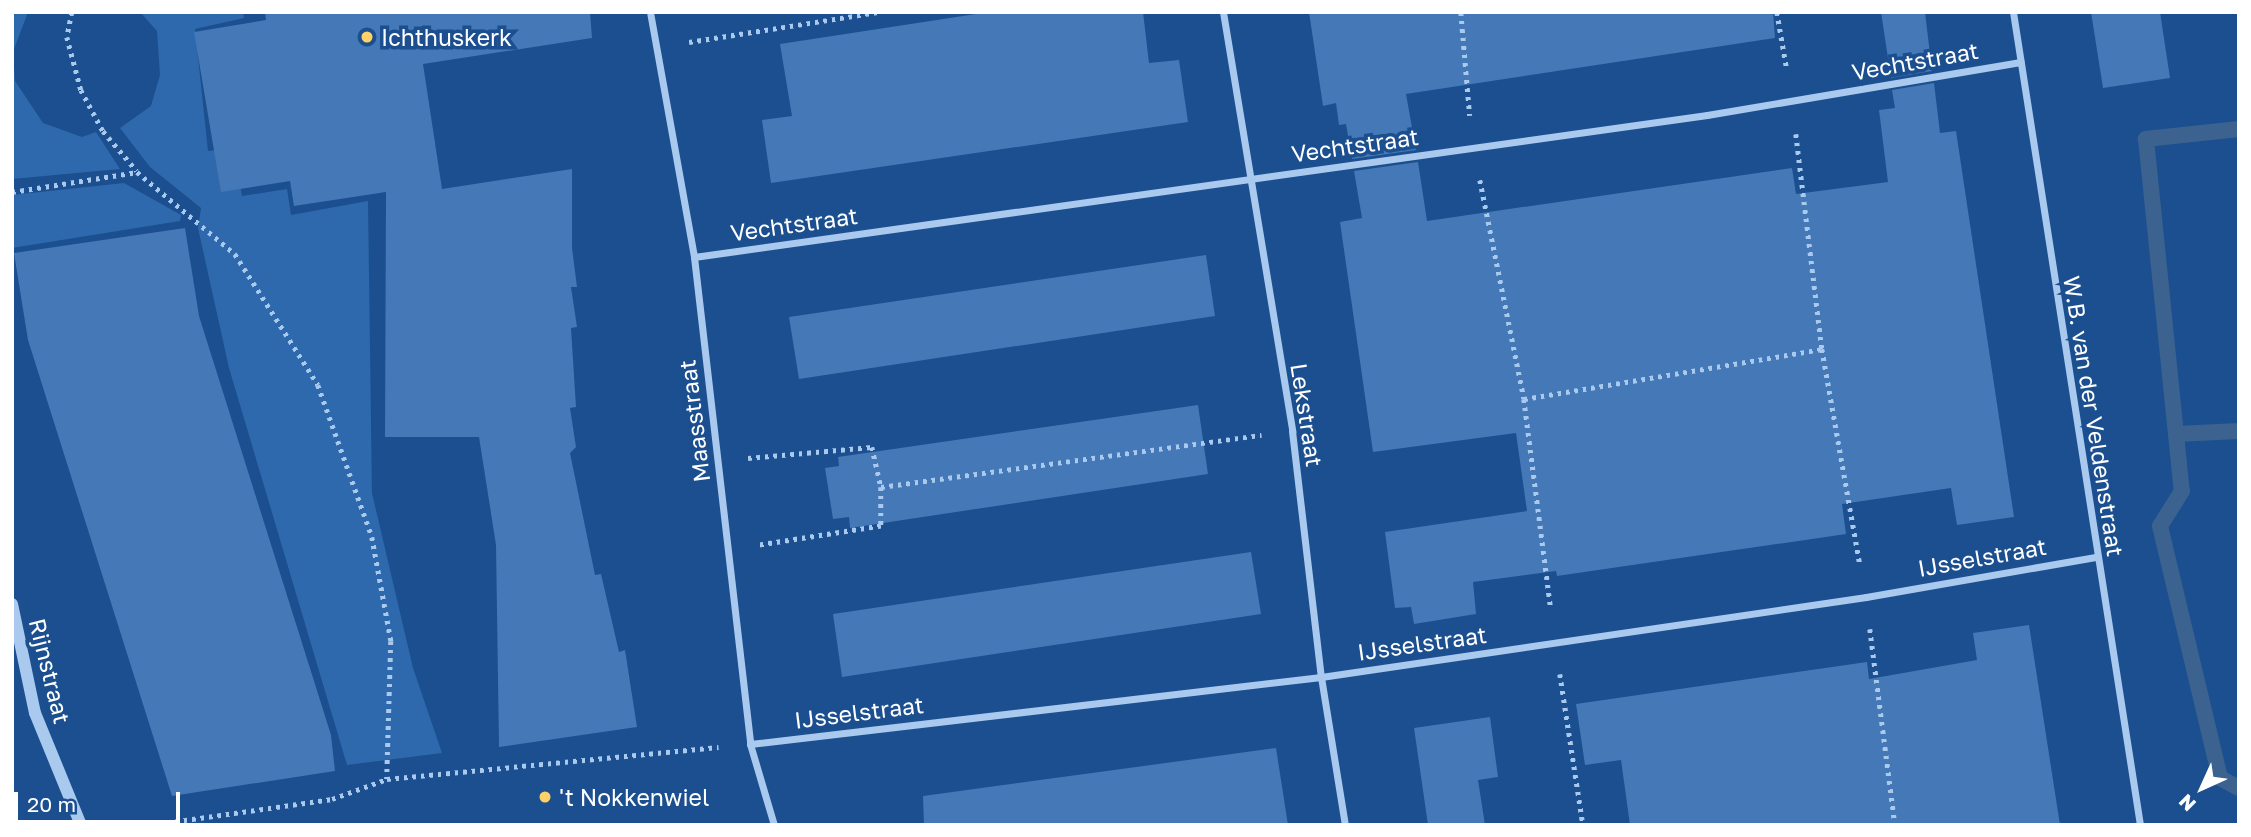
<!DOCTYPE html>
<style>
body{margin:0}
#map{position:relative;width:2251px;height:837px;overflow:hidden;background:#1b4f8f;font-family:"Golos Text",sans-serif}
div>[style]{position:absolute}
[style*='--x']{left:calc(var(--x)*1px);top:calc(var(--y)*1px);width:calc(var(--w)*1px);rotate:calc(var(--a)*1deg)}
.green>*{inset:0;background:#2e69ad}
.stream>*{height:16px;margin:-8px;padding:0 8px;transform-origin:8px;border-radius:8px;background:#3c6290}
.building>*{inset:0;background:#4478b7}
.path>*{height:4.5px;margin-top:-2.25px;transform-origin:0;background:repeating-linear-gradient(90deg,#a9c9ee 0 3.5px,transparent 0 8.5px)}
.minor>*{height:7px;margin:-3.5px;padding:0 3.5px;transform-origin:3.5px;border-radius:3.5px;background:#a9c9ee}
.tertiary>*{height:12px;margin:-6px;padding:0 6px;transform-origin:6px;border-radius:6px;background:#a9c9ee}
.dots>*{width:19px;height:19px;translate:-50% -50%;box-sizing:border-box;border:4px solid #1b4f8f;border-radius:50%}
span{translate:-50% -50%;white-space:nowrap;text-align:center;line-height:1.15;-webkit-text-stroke:7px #1b4f8f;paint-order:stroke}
.poi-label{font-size:23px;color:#fff}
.left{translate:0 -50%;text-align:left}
.street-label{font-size:23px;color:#fff}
.frame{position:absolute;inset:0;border:14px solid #fff;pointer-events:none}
.north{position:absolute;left:2167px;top:753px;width:70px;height:70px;-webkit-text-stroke:5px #1b4f8f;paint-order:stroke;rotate:225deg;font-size:19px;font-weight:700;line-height:28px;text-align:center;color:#fff}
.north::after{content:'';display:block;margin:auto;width:24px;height:32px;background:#fff;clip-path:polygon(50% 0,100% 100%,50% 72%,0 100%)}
.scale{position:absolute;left:14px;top:792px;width:166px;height:32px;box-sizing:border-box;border:4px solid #fff;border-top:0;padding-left:9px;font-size:21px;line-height:24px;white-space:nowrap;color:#fff;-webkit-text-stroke:5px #1b4f8f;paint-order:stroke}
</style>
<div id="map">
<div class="green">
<i style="clip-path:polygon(12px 12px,28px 12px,13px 52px,15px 81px,43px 123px,82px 137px,96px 132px,120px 169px,12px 179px)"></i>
<i style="clip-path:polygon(140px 12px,243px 12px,244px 18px,195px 29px,208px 151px,233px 148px,242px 196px,287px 189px,291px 215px,368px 201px,372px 493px,413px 668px,442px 753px,347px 765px,229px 368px,198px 228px,201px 208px,150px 167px,120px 128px,151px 106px,160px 75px,157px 31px)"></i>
<i style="clip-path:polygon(124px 183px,181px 215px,180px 221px,12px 248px,12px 195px)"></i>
</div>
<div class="stream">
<i style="--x:2239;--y:129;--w:94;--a:173.9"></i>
<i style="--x:2146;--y:139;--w:354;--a:84.2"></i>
<i style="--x:2182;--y:491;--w:41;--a:122.2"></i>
<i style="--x:2160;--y:526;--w:259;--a:76.6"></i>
<i style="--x:2220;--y:778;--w:21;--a:28"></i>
<i style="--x:2176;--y:434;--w:63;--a:-2.7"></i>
</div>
<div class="building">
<i style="clip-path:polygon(265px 12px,590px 12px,592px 38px,423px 64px,442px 189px,572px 169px,572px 248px,577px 287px,571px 287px,577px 327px,571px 328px,576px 407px,570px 408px,576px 447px,570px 453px,595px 575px,601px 574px,619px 652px,625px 650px,637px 727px,499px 747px,496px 545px,479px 437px,385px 437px,386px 192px,294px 206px,290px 181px,221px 192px,194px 32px,266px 20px)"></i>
<i style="clip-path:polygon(989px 12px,1143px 12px,1149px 63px,1179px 60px,1188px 122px,771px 183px,762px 120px,792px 116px,780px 44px)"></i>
<i style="clip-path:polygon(1309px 12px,1773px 12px,1775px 38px,1406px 94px,1416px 150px,1352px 159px,1346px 124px,1339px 125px,1336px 103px,1323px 106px)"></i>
<i style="clip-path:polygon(1881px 12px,1925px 12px,1932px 71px,1891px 78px)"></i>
<i style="clip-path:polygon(2091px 12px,2160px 12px,2170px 78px,2103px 88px)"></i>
<i style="clip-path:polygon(1934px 83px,1940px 133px,1956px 131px,2014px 517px,1957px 525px,1951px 488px,1842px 504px,1846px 534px,1557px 576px,1556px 571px,1473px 582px,1476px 614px,1414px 624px,1411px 607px,1395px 608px,1385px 532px,1527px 511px,1516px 433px,1373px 452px,1340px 222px,1362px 218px,1354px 171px,1418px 162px,1427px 221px,1792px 168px,1796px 194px,1888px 182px,1879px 110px,1895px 108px,1892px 90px)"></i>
<i style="clip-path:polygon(185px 228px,199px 316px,331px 735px,335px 771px,172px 796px,28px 340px,14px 253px)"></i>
<i style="clip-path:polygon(1206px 255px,1215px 316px,799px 379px,789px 317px)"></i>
<i style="clip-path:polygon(1198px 405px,1208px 474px,850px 528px,849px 517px,833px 519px,825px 468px,839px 466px,838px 457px)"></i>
<i style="clip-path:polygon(1251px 552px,1261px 614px,842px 677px,833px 614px)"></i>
<i style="clip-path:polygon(2029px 625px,2060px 825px,1630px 825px,1621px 760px,1585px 765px,1576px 704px,1867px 662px,1869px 679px,1977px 660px,1973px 633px)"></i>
<i style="clip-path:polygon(1490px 717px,1498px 777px,1478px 780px,1485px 825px,1428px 825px,1414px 728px)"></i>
<i style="clip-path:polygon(1276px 748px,1288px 825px,924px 825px,923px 796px)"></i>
</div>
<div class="path">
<i style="--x:72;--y:12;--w:25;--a:101"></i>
<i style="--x:67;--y:37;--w:55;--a:75.2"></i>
<i style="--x:81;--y:90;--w:47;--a:61.8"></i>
<i style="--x:103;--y:131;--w:52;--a:49.6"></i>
<i style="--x:1461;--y:12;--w:104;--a:85.1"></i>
<i style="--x:1777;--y:12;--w:59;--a:80.2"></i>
<i style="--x:689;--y:42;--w:191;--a:-9"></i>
<i style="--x:1796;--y:134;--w:217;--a:83.1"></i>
<i style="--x:1822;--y:349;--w:219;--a:80"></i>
<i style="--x:1480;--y:180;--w:223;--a:78.6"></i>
<i style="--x:1524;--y:399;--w:212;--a:82.7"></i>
<i style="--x:12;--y:192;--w:127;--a:-9.1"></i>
<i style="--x:137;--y:172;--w:128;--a:39.9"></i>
<i style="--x:235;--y:254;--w:155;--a:57.6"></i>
<i style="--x:318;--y:385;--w:161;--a:70.4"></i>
<i style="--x:372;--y:537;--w:106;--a:79.6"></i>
<i style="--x:391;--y:641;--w:138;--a:91.7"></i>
<i style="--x:1524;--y:399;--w:302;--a:-9.5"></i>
<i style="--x:748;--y:458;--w:124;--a:-5.1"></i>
<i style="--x:872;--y:447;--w:41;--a:77.3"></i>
<i style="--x:881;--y:487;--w:39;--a:90"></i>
<i style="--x:881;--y:526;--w:123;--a:171.1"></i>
<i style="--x:881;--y:487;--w:384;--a:-7.8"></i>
<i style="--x:1870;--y:629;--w:198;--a:82.7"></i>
<i style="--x:1560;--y:674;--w:153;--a:81.3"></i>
<i style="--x:150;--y:825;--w:184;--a:-8.1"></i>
<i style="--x:332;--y:799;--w:59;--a:-20"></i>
<i style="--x:387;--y:779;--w:333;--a:-5.5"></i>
</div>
<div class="minor">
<i style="--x:650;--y:12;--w:249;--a:79.8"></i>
<i style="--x:694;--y:257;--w:490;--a:83.4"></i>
<i style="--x:750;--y:744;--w:84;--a:73.5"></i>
<i style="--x:1223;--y:12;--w:425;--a:80.6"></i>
<i style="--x:1292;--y:431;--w:248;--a:83.3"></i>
<i style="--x:1321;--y:677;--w:150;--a:80.8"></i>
<i style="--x:2013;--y:12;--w:823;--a:81.12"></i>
<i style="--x:694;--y:257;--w:1023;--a:-7.98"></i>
<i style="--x:1707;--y:115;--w:318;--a:-9.6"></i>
<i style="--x:750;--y:744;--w:575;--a:-6.69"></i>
<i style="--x:1321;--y:677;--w:551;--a:-8.35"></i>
<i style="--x:1866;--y:597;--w:233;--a:-9.9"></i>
</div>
<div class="tertiary">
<i style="--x:12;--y:604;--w:111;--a:78.1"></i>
<i style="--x:35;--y:713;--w:121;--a:67.7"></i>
</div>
<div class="dots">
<i style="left:367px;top:37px;background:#ffd166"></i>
<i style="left:545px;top:797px;background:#ffd166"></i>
</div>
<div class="poi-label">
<span class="left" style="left:381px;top:37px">Ichthuskerk</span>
<span class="left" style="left:559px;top:797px">'t Nokkenwiel</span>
</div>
<div class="street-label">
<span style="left:1915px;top:61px;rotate:-10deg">Vechtstraat</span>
<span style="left:1355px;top:145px;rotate:-8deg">Vechtstraat</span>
<span style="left:794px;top:224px;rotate:-8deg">Vechtstraat</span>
<span style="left:1307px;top:415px;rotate:81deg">Lekstraat</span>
<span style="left:2094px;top:416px;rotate:81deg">W.B. van der Veldenstraat</span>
<span style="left:694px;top:421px;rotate:-97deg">Maasstraat</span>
<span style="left:1982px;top:557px;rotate:-10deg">IJsselstraat</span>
<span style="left:1422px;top:643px;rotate:-8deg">IJsselstraat</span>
<span style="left:50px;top:671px;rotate:76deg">Rijnstraat</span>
<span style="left:859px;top:712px;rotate:-7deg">IJsselstraat</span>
</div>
<div class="frame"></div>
<div class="north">N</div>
<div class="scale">20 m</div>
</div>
